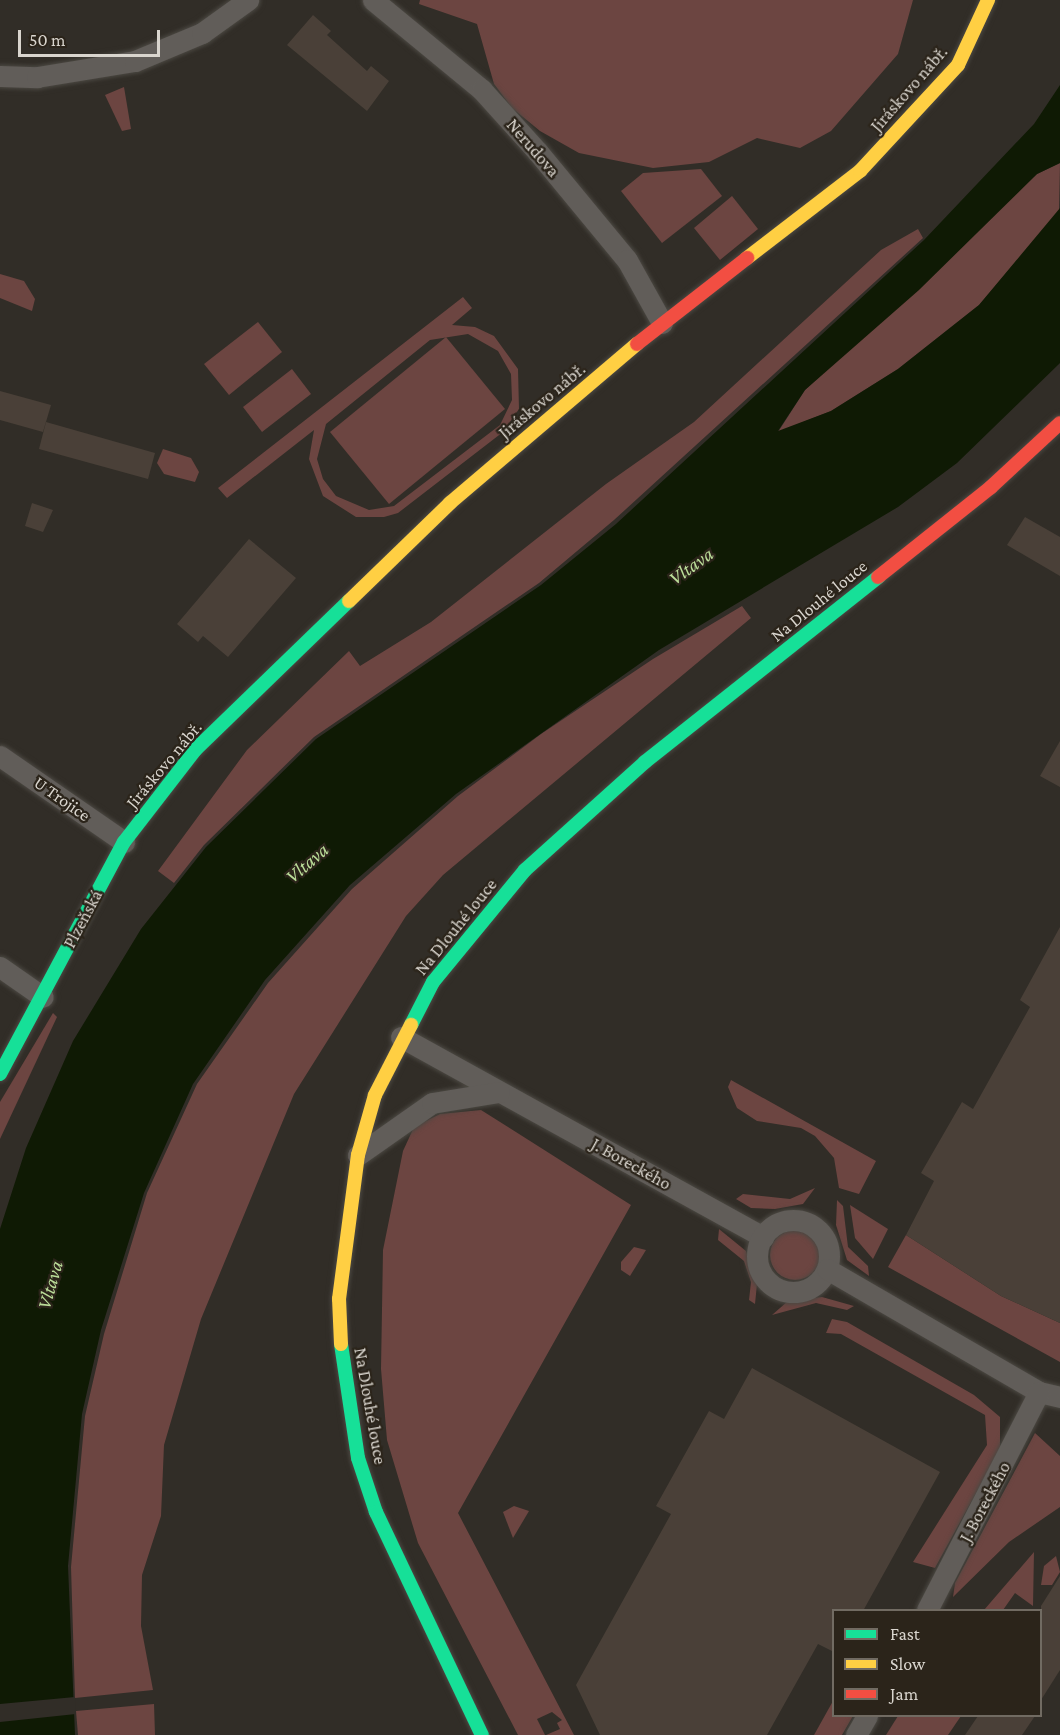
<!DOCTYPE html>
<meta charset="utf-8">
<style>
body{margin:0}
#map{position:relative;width:1060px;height:1735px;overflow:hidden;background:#312d27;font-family:"Crimson Pro",serif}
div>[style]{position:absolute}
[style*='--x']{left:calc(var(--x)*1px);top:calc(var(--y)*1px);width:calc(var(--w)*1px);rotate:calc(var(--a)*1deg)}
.green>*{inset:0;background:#6c4541}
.round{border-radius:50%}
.water>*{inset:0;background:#0f1a04}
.pier>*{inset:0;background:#312d27}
.building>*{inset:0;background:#4a4038}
.roads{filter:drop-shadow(0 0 2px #4b4842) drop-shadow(0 0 2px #4b4842)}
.street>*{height:21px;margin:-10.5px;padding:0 10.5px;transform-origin:10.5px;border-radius:10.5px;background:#615d59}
.street>.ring{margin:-10.5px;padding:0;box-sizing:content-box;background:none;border:21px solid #615d59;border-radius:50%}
.fast>*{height:14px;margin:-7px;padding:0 7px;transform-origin:7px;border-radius:7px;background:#16e098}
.slow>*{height:14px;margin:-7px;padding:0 7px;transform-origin:7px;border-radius:7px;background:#ffcf43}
.jam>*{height:14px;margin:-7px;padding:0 7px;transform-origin:7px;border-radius:7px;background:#f24e42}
span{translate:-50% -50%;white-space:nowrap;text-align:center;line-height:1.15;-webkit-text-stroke:4.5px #2b241a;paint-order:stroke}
.street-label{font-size:18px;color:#d9d5ce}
.water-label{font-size:20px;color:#bd9;font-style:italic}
.legend{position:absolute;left:832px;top:1609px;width:210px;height:108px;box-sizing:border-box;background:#2b241a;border:2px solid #716b62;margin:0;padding:8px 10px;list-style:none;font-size:18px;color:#d9d5ce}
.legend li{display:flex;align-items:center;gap:12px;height:30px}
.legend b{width:30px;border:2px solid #716b62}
.scale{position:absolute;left:18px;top:30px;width:142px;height:27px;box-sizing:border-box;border:3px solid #d9d5ce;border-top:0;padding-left:8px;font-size:18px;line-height:21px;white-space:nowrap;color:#d9d5ce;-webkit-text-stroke:4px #2b241a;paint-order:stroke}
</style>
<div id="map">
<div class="green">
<i style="clip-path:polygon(420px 0,913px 0,898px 54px,831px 131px,800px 148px,757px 138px,709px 162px,653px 168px,579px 153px,540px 131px,512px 108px,494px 84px,477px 24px,419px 4px)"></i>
<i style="clip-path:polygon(124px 87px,131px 129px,122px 131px,105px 95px)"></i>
<i style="clip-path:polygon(1060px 163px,1059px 211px,979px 305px,898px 369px,831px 411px,778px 432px,805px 390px,1037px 174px)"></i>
<i style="clip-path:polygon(701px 169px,722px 196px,662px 243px,621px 191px,643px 173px)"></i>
<i style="clip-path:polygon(732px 196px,758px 229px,720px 260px,694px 228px)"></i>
<i style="clip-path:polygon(918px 229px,923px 238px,614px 520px,539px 583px,314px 737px,204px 845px,174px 883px,158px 871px,247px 750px,349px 651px,360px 666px,431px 622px,606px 484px,694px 422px,881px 250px)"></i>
<i style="clip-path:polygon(0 274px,24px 281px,35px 299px,32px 311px,0 298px)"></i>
<i style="clip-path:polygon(evenodd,463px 297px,472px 308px,452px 325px,475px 327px,494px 336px,518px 369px,519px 409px,503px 432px,398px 513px,384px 517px,356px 517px,323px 496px,309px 459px,314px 430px,227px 498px,218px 488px,463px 297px,468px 334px,498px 351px,511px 374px,512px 400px,500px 425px,394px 506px,369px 510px,336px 496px,323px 479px,317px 459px,326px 424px,430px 340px,468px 334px)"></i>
<i style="clip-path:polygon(258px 322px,282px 352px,229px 395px,204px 364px)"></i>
<i style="clip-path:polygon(446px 337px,505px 409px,389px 504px,330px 432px)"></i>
<i style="clip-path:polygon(292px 369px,311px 394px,262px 432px,243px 407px)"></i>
<i style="clip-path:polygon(163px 449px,191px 458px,199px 472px,195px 482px,164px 474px,157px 463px)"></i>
<i style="clip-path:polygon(742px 606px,751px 618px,443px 875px,406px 916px,294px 1094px,201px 1319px,164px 1445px,161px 1516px,142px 1575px,141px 1626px,153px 1690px,75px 1698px,71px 1567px,85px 1416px,104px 1334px,147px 1193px,197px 1084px,268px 983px,352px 889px,458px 796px,541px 734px,653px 659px)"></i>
<i style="clip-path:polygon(53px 1013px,57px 1017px,0 1139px,0 1102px)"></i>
<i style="clip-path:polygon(731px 1080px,876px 1161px,859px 1194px,839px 1188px,834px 1158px,815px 1136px,801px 1128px,757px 1121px,737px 1108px,728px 1087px)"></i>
<i style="clip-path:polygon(481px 1110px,631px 1205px,458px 1513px,574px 1735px,546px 1735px,560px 1729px,557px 1723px,562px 1720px,552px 1712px,537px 1719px,545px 1735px,518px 1735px,418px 1543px,387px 1440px,381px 1369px,383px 1250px,403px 1151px,414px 1127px,440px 1114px)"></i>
<i style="clip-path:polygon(815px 1188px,803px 1204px,775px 1209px,751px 1208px,736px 1199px,743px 1194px,790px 1199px)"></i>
<i style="clip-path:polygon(837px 1200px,843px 1206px,848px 1247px,868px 1266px,869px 1276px,847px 1260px,836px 1225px)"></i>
<i style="clip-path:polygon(850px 1205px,888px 1229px,873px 1259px,855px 1238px)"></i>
<i style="clip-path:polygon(719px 1229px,746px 1251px,757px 1284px,755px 1304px,749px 1300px,751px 1282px,744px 1261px,718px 1240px)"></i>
<i class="round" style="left:770px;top:1230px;width:50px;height:50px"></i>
<i style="clip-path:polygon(906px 1235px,1001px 1296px,1060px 1323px,1060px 1362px,888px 1267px)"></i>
<i style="clip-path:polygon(634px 1247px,646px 1250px,630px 1276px,621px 1270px,621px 1262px)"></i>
<i style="clip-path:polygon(822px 1297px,854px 1306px,847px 1310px,816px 1303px,772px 1315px,788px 1301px)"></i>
<i style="clip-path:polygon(832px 1319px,847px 1322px,974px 1395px,1000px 1417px,1000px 1449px,935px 1568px,913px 1562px,987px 1445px,985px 1415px,841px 1334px,826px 1333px)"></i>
<i style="clip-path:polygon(1035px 1433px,1060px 1456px,1060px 1507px,1009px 1542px,953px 1597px,955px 1583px)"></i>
<i style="clip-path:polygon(514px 1506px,529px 1511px,513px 1538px,503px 1512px)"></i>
<i style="clip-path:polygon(1034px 1552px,1033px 1606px,1015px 1593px,1003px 1610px,984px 1610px)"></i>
<i style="clip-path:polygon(1056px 1556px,1060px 1572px,1052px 1585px,1041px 1585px,1044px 1566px)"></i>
<i style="clip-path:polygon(833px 1701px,834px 1716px,853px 1716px,842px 1735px,814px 1735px)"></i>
<i style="clip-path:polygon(154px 1704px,155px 1735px,78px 1735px,76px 1711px)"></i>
<i style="clip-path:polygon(898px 1716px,961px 1716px,948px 1735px,886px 1735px)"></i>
</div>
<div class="water">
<i style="clip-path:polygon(1060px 85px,1060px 163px,1037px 174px,919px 290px,805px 390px,778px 431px,831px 411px,898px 369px,979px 305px,1060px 208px,1060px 363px,957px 463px,898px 507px,659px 650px,456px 794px,350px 885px,265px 980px,193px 1084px,144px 1193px,101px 1330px,82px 1414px,68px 1566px,75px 1735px,0 1735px,0 1229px,26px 1148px,73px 1041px,141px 929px,206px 847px,316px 739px,541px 585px,616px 524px,924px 240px,1034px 124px)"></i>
</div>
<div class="pier">
<i style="clip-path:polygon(75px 1697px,76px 1714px,0 1722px,0 1704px)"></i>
</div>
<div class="building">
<i style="clip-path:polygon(313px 15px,331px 31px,327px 35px,367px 71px,371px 66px,389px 81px,367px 111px,287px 45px)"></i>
<i style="clip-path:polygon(0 391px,51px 405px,43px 432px,0 420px)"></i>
<i style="clip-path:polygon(46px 422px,155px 453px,148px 479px,39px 449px)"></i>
<i style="clip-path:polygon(32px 503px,53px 510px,43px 532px,25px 526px)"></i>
<i style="clip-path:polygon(1025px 517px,1060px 537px,1060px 576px,1007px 545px)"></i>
<i style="clip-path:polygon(249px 539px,296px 578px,228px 657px,203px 636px,198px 642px,177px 624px)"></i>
<i style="clip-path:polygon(1060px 741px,1060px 787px,1040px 776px)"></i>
<i style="clip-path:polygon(1060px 927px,1060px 1323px,1001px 1296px,906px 1235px,934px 1181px,921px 1173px,962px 1102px,973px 1109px,1030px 1007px,1020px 1000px)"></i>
<i style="clip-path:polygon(752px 1368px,940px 1472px,863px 1611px,834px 1611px,834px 1652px,818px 1644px,767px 1735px,600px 1735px,576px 1685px,671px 1514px,656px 1506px,709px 1411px,724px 1419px)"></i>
<i style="clip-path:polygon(1060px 1576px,1060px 1670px,1041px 1700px,1041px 1606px)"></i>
<i style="clip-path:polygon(978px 1716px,1035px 1716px,1022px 1735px,965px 1735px)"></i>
</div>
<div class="roads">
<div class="street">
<i style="--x:373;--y:0;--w:141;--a:39.5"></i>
<i style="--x:482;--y:90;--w:82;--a:48"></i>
<i style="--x:537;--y:151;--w:141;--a:50.5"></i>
<i style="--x:627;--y:260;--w:72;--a:60.9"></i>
<i style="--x:0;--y:76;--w:37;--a:2"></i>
<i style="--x:37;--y:77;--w:99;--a:-9.3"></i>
<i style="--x:135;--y:61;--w:73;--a:-22.7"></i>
<i style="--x:202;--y:33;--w:57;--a:-35.7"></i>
<i style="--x:0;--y:756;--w:151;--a:34.7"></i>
<i style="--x:0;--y:967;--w:52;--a:34.9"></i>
<i style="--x:401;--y:1037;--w:414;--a:28.9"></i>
<i style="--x:358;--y:1155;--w:90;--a:-35.1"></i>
<i style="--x:432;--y:1103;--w:68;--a:-9.3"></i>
<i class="ring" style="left:757px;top:1220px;width:51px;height:51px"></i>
<i style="--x:827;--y:1269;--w:245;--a:30.1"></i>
<i style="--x:1039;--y:1392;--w:22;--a:13"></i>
<i style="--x:927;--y:1610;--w:245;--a:-62.8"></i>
<i style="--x:856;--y:1735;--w:22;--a:-60"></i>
</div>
<div class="fast">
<i style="--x:411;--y:1025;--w:48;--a:-62.9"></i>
<i style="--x:433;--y:982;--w:145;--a:-50.6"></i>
<i style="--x:525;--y:870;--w:161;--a:-42"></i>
<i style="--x:645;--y:762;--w:298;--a:-38.4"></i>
<i style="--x:0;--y:1074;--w:263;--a:-61.9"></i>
<i style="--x:124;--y:842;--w:116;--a:-52.3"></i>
<i style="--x:195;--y:750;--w:214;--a:-44.1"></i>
<i style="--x:341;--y:1344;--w:115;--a:81.5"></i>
<i style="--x:358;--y:1458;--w:57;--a:71.6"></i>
<i style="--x:376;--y:1512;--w:247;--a:64.6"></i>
</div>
<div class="slow">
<i style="--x:747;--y:258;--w:143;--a:-37.6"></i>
<i style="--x:860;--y:171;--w:144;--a:-47.2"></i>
<i style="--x:958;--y:65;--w:72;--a:-65.2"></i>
<i style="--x:349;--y:601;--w:141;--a:-44.1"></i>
<i style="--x:450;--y:503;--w:245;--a:-40.4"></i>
<i style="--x:341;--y:1344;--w:45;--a:-92.5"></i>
<i style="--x:339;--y:1299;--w:145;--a:-82.5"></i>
<i style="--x:358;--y:1155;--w:62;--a:-74.2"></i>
<i style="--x:375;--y:1095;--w:79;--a:-62.8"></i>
</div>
<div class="jam">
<i style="--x:637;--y:344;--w:140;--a:-38"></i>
<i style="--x:878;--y:577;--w:144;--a:-38.5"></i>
<i style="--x:991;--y:487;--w:94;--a:-42.8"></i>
</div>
</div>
<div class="street-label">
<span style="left:909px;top:89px;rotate:-49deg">Jiráskovo nábř.</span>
<span style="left:533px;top:148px;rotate:49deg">Nerudova</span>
<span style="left:542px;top:401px;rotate:-40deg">Jiráskovo nábř.</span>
<span style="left:819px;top:601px;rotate:-39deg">Na Dlouhé louce</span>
<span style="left:164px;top:765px;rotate:-50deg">Jiráskovo nábř.</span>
<span style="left:62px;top:799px;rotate:35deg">U Trojice</span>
<span style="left:83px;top:919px;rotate:-62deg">Plzeňská</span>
<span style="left:456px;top:927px;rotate:-51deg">Na Dlouhé louce</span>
<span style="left:631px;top:1164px;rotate:29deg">J. Boreckého</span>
<span style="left:370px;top:1406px;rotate:80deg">Na Dlouhé louce</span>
<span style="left:985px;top:1502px;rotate:-62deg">J. Boreckého</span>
</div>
<div class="water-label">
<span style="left:691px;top:566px;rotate:-36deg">Vltava</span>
<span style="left:307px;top:863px;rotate:-41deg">Vltava</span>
<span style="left:50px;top:1285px;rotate:-74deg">Vltava</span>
</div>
<ul class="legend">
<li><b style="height:8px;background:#16e098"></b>Fast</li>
<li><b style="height:8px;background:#ffcf43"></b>Slow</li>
<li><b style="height:8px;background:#f24e42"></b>Jam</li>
</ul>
<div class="scale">50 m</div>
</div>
